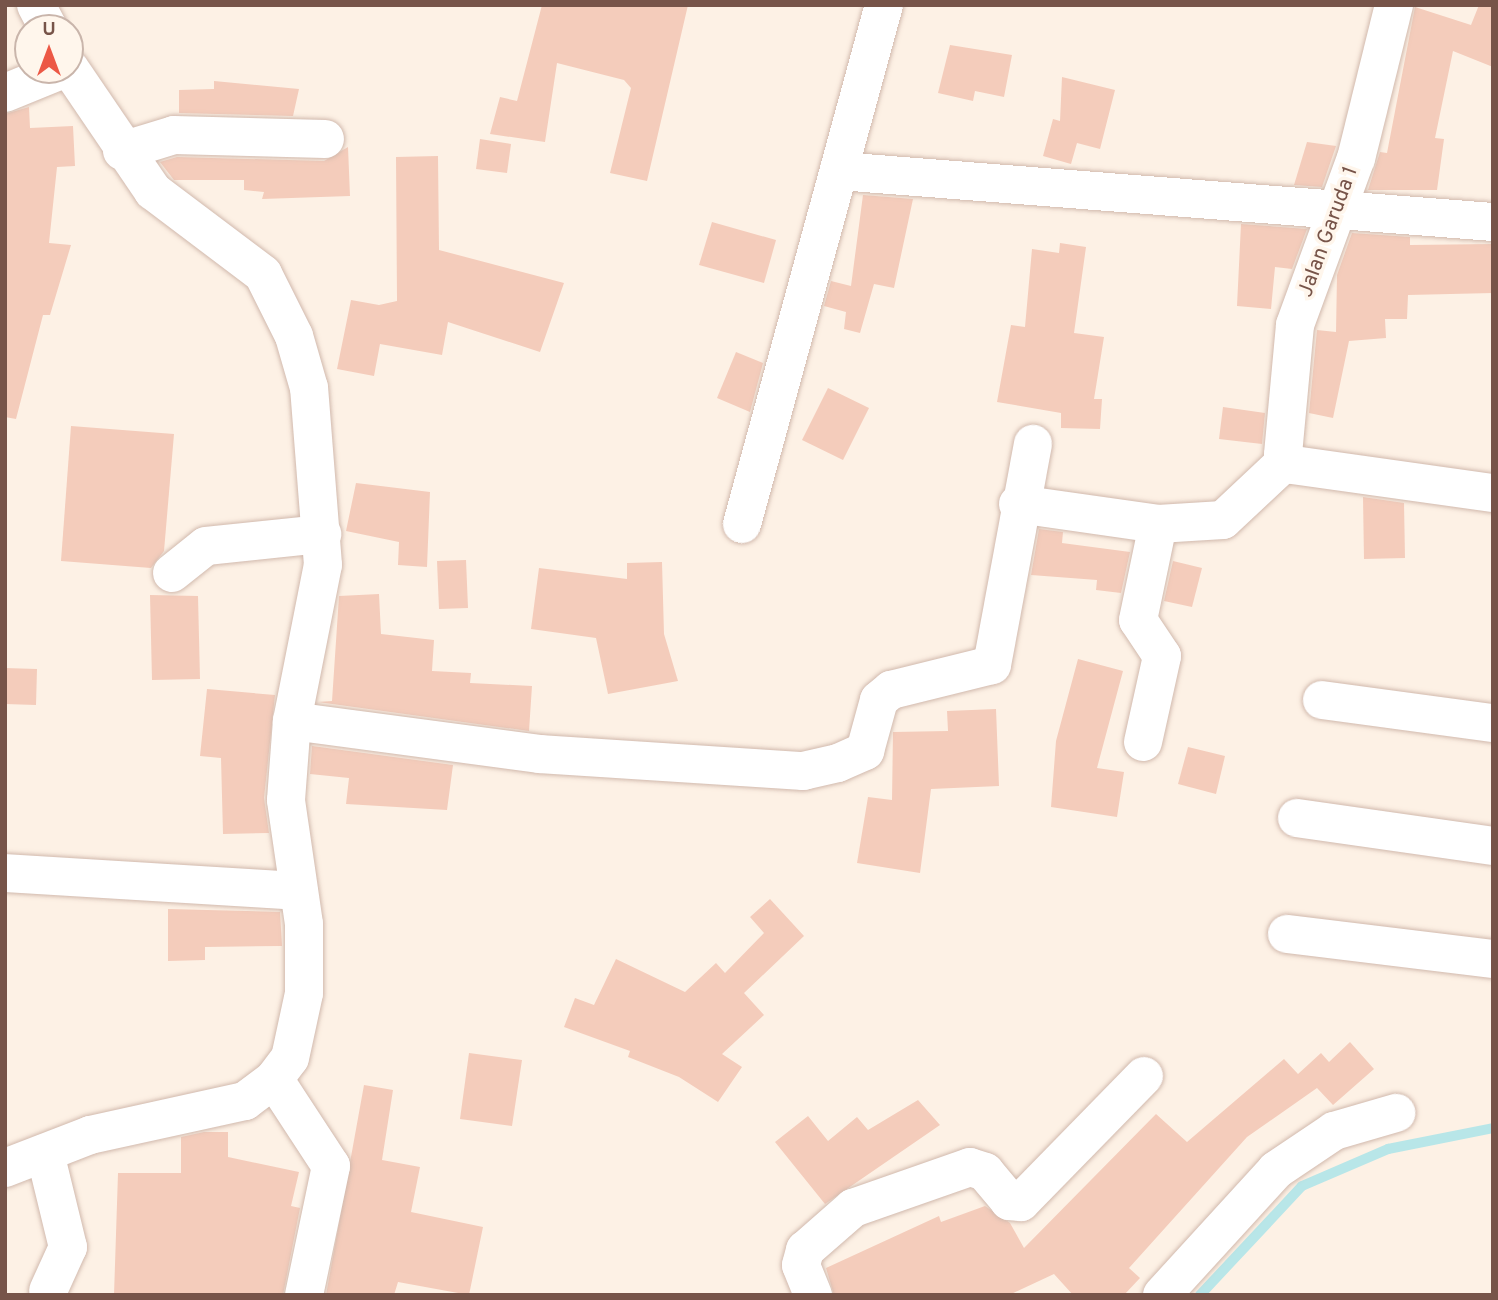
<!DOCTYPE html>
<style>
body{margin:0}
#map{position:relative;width:1498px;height:1300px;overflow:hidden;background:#fdf1e5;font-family:Overpass,sans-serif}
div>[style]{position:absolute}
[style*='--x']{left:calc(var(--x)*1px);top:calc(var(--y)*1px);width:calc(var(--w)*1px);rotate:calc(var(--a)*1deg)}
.stream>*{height:10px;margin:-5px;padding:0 5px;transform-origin:5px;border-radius:5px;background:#b8e6e8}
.building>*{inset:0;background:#f4ccbb}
.roads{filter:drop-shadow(0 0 2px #d1b9ad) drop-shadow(0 0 2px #d1b9ad)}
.street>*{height:38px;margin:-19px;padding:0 19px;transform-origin:19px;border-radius:19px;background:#fff}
span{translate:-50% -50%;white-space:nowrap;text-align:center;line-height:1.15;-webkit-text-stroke:7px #fff6ec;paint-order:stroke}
.street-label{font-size:21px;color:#775449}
.frame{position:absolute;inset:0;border:7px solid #775449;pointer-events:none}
.north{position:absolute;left:14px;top:14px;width:70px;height:70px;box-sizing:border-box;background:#fff6ec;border:2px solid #c9b5ab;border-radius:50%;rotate:0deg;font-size:19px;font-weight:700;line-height:28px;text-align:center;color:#775449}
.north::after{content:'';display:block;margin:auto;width:24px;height:32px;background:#ec5845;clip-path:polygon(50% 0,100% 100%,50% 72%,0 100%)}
</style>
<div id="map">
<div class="stream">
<i style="--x:1200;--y:1295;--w:149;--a:-46.9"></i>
<i style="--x:1302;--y:1186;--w:94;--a:-23.3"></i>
<i style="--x:1388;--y:1149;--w:107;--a:-11.3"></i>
</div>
<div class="building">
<i style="clip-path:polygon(542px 5px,688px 5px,647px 181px,610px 173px,631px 88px,624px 80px,557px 63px,545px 142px,490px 134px,500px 97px,517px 101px)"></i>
<i style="clip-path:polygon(1479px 5px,1493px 5px,1493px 67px,1453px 51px,1435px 138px,1444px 139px,1437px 190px,1368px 190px,1380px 152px,1387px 153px,1415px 7px,1471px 25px)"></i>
<i style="clip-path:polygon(950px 45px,1012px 55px,1004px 97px,975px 91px,973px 101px,938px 93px)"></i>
<i style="clip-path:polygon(1062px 77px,1115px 90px,1100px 149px,1077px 143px,1071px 164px,1043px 156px,1053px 119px,1060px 121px)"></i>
<i style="clip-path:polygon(214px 81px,299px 89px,293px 116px,179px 113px,179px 90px,214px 89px)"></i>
<i style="clip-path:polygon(29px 107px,30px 128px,73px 126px,75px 166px,57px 167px,49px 243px,71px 245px,50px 315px,43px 315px,16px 419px,5px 417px,5px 114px)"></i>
<i style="clip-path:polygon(480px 139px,511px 144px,507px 173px,476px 169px)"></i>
<i style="clip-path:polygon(1307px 142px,1336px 146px,1322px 187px,1294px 185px)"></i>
<i style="clip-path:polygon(348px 147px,350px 196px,262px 199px,264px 192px,244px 190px,244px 180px,174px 180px,160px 162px,177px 157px,324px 161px)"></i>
<i style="clip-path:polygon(438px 156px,439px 250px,564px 283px,540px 352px,448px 322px,442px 355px,380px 344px,374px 376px,337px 369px,351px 300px,379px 305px,397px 301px,396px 157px)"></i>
<i style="clip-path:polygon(863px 195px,913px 199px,894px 288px,874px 284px,860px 333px,844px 329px,846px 312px,824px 306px,831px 281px,851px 286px)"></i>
<i style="clip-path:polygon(712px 222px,776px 240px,764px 283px,699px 265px)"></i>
<i style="clip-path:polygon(1241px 224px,1307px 229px,1292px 269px,1275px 267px,1271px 309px,1237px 306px)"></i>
<i style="clip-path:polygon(1352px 233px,1410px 237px,1410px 245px,1493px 244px,1493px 293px,1408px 295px,1407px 319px,1385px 319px,1386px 338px,1349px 341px,1333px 418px,1309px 413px,1317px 330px,1336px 332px,1337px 275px)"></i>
<i style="clip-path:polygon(1060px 243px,1086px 247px,1074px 333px,1104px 337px,1094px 399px,1102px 399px,1100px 429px,1061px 428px,1061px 413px,997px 402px,1011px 325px,1025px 327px,1032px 249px,1059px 253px)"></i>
<i style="clip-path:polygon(736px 352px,763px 363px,750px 412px,717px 398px)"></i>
<i style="clip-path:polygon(828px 388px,869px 408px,843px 460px,802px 440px)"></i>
<i style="clip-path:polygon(1223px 407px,1265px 413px,1262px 444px,1219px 439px)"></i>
<i style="clip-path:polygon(71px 426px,174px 434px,164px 551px,151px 568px,61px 561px)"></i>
<i style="clip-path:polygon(356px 483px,430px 492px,427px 567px,398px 565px,399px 542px,346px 531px)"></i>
<i style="clip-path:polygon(1363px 497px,1404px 503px,1405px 558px,1364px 559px)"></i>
<i style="clip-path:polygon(1039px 529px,1063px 532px,1062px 543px,1130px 552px,1121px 593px,1096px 590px,1097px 580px,1031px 575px)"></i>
<i style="clip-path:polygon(466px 560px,468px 608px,439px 609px,437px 561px)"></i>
<i style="clip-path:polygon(1173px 561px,1202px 568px,1192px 607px,1164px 601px)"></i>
<i style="clip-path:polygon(662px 562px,664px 634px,678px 681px,608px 694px,596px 638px,531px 629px,539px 568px,627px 579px,627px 563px)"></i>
<i style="clip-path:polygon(379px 594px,381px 634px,434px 640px,432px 671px,471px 673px,470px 683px,532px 686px,529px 731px,318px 702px,332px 701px,339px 596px)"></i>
<i style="clip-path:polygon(150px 595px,198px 596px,200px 679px,152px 680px)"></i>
<i style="clip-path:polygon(1078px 659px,1123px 671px,1097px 768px,1124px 772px,1117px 817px,1051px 807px,1056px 741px)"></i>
<i style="clip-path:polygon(5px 668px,37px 669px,36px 705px,5px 704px)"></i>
<i style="clip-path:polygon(207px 689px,275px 695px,264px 798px,269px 833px,223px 834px,221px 758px,200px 756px)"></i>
<i style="clip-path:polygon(996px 709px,999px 786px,931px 789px,920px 873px,857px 863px,868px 797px,892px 800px,893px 732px,948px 731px,947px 711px)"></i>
<i style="clip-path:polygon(312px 746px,453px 765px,447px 810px,346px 804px,349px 778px,310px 774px)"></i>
<i style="clip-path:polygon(1188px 747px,1225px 756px,1216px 794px,1178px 784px)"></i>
<i style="clip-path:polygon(770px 899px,804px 936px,744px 993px,764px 1015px,722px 1054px,742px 1067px,718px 1102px,679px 1077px,628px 1057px,630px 1051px,564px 1027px,575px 998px,594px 1005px,616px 959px,685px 992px,716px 963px,725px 973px,764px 933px,750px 917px)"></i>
<i style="clip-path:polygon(168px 909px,280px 912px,282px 946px,205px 947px,205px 960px,168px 961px)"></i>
<i style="clip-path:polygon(1350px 1042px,1374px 1069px,1333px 1105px,1317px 1088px,1247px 1137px,1129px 1268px,1140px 1278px,1124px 1295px,1073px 1295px,1054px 1274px,1009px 1295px,834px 1295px,826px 1268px,939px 1216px,941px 1222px,985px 1206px,1010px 1223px,1024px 1248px,1156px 1114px,1187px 1142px,1284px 1059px,1298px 1074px,1321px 1053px,1329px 1062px)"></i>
<i style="clip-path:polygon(469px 1053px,522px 1060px,512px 1126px,460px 1119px)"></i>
<i style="clip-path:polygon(364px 1085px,393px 1090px,382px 1160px,420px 1167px,411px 1212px,483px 1227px,469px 1295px,398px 1282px,394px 1295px,326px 1295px)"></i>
<i style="clip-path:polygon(918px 1100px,940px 1125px,825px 1204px,775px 1142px,808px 1116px,828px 1141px,857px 1117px,868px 1130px)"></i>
<i style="clip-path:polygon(204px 1132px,228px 1132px,228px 1157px,299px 1172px,291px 1206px,300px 1208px,283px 1295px,114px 1295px,118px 1173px,181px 1173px,181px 1137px)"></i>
</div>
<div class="roads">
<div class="street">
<i style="--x:36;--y:5;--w:26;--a:62"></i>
<i style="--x:1394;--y:5;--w:158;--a:103.9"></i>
<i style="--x:1356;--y:158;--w:178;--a:110.1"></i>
<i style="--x:1295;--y:325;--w:131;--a:95.3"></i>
<i style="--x:1283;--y:455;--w:14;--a:45"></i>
<i style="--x:1293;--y:465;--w:202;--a:8"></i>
<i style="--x:5;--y:93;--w:61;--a:-22.3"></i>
<i style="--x:122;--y:151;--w:54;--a:-17.1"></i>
<i style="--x:174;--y:135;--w:151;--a:1.5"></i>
<i style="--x:839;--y:171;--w:656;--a:4.46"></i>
<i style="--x:1018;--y:504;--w:141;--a:8.1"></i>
<i style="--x:1158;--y:524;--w:65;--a:-3.5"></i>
<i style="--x:1223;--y:520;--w:86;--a:-43.1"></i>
<i style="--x:742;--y:524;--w:538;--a:-74.7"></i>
<i style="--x:172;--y:573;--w:43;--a:-38.5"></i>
<i style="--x:206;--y:546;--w:117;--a:-5.9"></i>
<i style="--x:1322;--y:700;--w:173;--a:7.7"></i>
<i style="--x:292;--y:721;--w:249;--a:7.6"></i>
<i style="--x:539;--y:754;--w:265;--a:3.7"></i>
<i style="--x:803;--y:771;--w:36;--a:-13"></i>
<i style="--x:838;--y:763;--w:30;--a:-24"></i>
<i style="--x:865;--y:751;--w:53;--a:-74.6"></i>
<i style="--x:879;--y:700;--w:16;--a:-40"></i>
<i style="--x:891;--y:690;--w:104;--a:-13.9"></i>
<i style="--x:992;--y:665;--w:225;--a:-79.5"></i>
<i style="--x:1143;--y:742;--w:88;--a:-77.5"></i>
<i style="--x:1162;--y:656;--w:43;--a:-123.7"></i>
<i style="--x:1138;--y:620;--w:98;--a:-78.2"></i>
<i style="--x:1297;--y:818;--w:198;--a:8.1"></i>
<i style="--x:5;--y:873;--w:294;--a:3.5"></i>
<i style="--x:1287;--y:934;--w:208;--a:6.9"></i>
<i style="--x:274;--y:1079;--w:104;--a:56.8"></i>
<i style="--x:331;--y:1166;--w:132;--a:101.8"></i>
<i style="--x:45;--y:1153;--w:97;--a:76.3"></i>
<i style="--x:68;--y:1247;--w:48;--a:114.4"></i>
<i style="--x:5;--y:1168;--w:91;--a:-21.2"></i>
<i style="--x:90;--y:1135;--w:159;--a:-12.4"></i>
<i style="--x:245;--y:1101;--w:36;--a:-37"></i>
<i style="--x:274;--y:1079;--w:26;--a:-53"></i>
<i style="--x:290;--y:1058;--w:66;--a:-77.8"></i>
<i style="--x:304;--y:993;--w:69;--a:-90"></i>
<i style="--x:304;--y:924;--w:125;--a:-98.3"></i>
<i style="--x:286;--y:800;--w:79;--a:-85.7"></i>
<i style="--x:292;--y:721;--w:159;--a:-78.8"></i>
<i style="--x:323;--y:565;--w:178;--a:-94.5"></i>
<i style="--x:309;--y:388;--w:54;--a:-106.1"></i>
<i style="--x:294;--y:336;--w:69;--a:-116.6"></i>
<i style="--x:263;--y:274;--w:138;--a:-143"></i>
<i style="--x:153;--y:191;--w:148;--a:-124.2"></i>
<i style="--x:813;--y:1295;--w:32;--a:-112"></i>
<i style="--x:801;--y:1265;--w:16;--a:-75"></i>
<i style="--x:805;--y:1250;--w:64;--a:-41.2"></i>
<i style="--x:853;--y:1208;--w:124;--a:-19.3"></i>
<i style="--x:970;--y:1167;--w:16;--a:18"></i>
<i style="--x:985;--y:1172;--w:38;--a:50"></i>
<i style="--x:1009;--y:1201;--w:12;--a:5"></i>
<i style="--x:1021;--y:1202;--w:176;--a:-45.7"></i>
<i style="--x:1162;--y:1295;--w:169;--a:-47.6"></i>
<i style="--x:1276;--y:1170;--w:70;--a:-33.9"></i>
<i style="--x:1334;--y:1131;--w:65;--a:-16.2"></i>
</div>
</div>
<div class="street-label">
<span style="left:1329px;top:232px;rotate:-70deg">Jalan Garuda 1</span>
</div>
<div class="frame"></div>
<div class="north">U</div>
</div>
